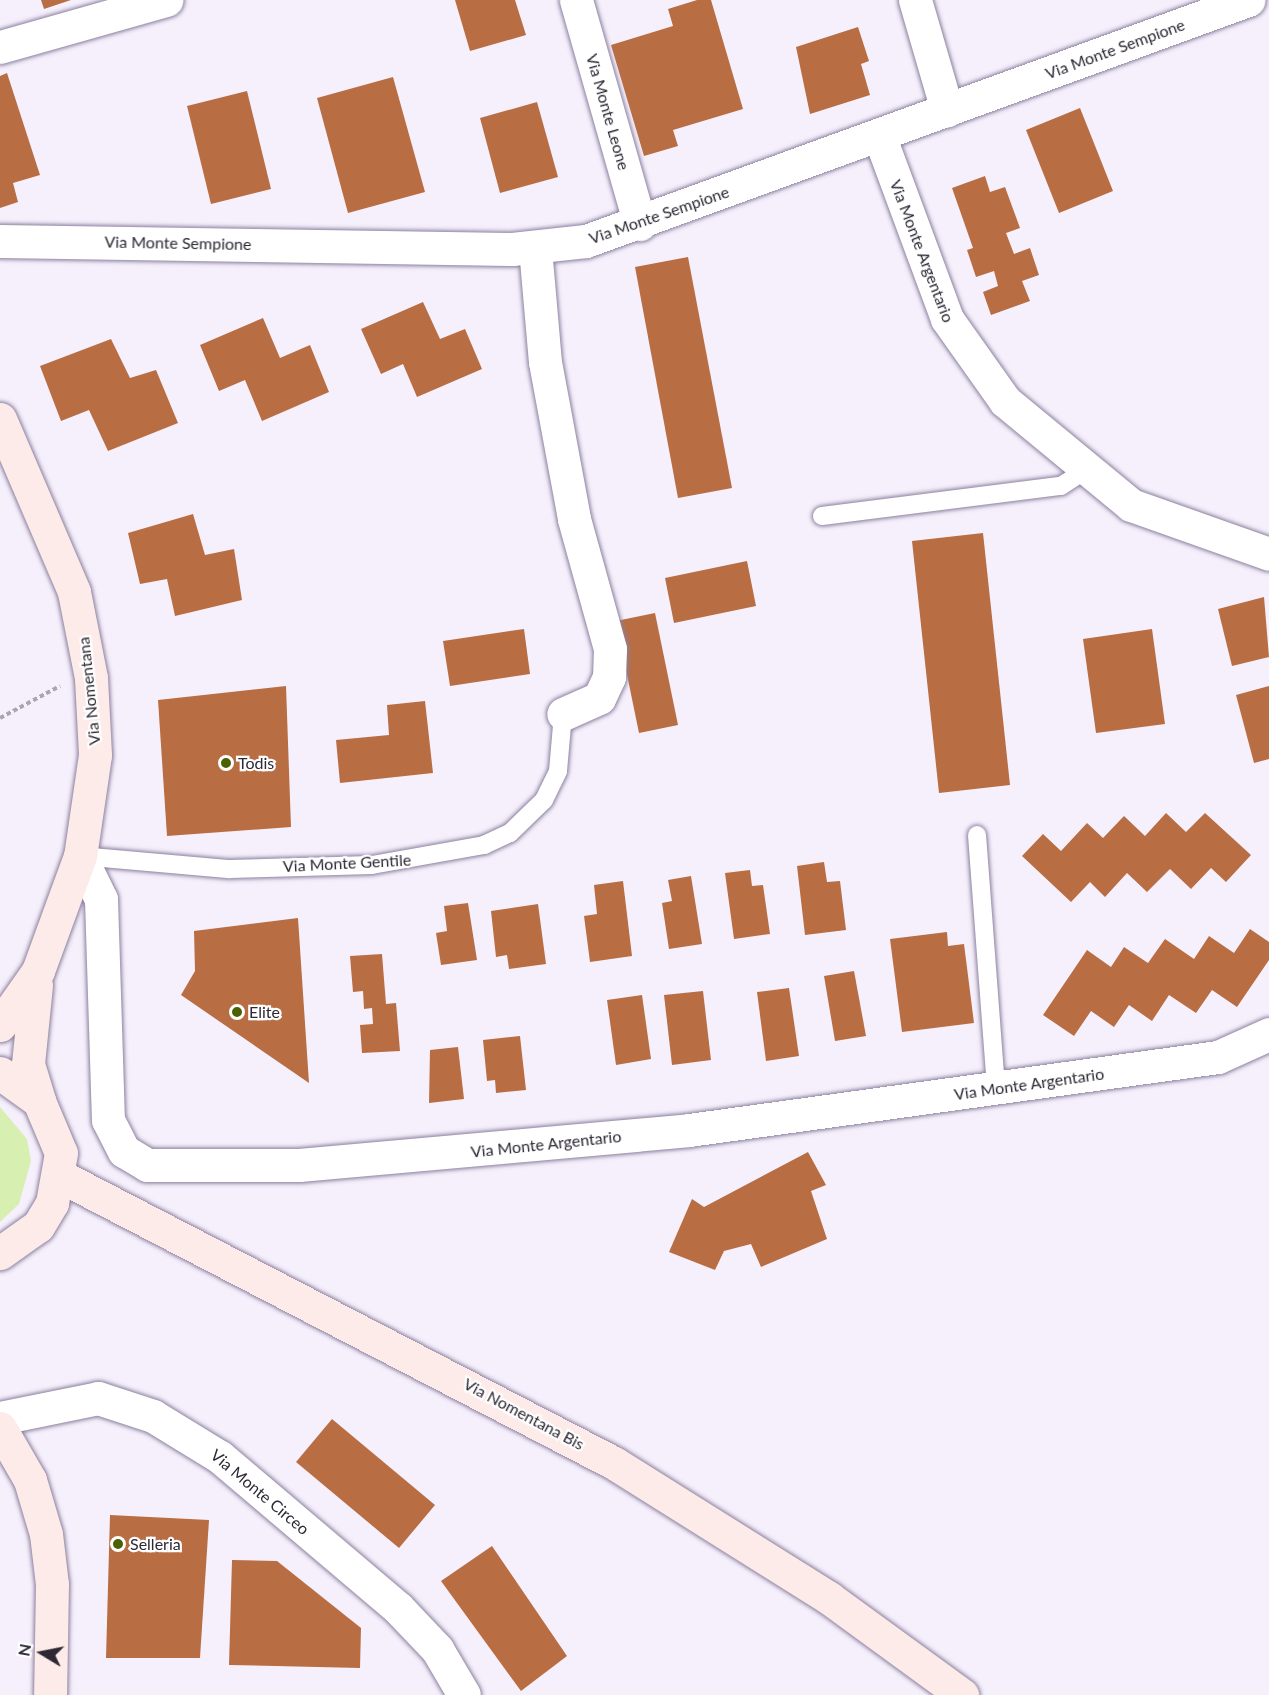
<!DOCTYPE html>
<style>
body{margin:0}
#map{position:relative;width:1269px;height:1695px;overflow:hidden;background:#f6f0fd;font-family:Lato,sans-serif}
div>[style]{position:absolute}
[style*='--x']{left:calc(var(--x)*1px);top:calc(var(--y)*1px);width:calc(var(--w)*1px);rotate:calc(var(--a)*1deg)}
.green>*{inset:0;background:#d8efb2}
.building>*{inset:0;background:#b96d43}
.path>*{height:4px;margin-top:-2px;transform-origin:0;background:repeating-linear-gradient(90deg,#aaa5b1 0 4.5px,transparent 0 7.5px)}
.roads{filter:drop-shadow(0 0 2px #8c809e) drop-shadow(0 0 2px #8c809e)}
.lane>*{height:18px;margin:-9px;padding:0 9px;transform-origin:9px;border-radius:9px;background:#fff}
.street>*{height:33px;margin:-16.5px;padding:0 16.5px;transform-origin:16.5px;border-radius:16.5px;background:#fff}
.secondary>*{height:33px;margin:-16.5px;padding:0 16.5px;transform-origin:16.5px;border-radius:16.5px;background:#fcebe8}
.dots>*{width:16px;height:16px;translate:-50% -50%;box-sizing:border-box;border:3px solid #fff;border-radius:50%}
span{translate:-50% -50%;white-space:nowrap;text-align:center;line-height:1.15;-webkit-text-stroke:4.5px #fff;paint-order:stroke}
.street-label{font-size:16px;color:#2d2834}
.poi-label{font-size:16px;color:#2d2834}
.left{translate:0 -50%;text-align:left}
.north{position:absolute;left:12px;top:1623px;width:60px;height:60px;-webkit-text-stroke:4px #fff;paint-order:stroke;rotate:280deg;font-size:16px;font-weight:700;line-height:24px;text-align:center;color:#2d2834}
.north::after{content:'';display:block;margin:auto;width:21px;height:27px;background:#2d2834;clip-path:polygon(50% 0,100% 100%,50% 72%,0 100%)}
</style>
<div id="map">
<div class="green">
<i style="clip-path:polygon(0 1107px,27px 1139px,31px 1161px,19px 1204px,0 1222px)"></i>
</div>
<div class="building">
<i style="clip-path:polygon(41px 0,71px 0,44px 9px)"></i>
<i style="clip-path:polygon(455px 0,515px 0,526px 35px,470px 51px)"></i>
<i style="clip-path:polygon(697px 0,711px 0,743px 109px,673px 130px,678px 146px,644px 156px,611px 45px,673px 26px,668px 9px)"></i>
<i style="clip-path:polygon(858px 27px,869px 61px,861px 64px,870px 95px,810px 114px,796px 47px)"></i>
<i style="clip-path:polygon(7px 73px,40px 175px,13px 183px,18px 202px,0 208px,0 76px)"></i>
<i style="clip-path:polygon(393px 77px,425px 192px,348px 213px,317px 98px)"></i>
<i style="clip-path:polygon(247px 91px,271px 189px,211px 204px,187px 106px)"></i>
<i style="clip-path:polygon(537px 102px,558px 177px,500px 193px,480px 118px)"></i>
<i style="clip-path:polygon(1080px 108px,1113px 191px,1059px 213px,1026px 130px)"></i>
<i style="clip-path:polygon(985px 176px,990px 192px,1005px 187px,1020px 228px,1006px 233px,1014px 254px,1030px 248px,1039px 275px,1022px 281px,1030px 301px,991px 315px,983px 292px,998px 286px,994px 271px,976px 277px,967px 250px,973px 248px,952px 188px)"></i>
<i style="clip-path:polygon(688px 257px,732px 488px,678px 498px,635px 267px)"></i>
<i style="clip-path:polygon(423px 302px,440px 339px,465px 329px,482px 369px,417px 397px,403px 364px,381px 374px,361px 329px)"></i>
<i style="clip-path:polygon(263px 318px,280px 358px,310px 345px,329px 392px,262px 421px,245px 380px,219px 391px,200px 345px)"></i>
<i style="clip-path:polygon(111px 339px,130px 378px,156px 370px,178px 423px,108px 451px,89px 410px,61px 421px,40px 366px)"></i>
<i style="clip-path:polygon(193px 514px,205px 555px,234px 549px,242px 600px,175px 616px,167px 579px,140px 584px,128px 533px)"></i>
<i style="clip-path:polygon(983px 533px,1010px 785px,939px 793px,912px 541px)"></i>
<i style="clip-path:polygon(747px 561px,756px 606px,674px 623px,665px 578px)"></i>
<i style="clip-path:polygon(1264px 597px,1269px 657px,1232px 666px,1218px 609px)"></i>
<i style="clip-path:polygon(655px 613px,678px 725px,639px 733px,616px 621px)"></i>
<i style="clip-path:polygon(524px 629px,530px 674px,450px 686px,443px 641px)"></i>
<i style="clip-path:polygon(1152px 629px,1165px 724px,1096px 733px,1083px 639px)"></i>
<i style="clip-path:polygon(286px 686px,291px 827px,167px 836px,158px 700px)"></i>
<i style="clip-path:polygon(1269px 686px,1269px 759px,1254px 763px,1236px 695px)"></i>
<i style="clip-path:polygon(425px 701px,433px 773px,340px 783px,336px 740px,389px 735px,387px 705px)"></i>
<i style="clip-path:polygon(1166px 813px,1186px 832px,1205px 813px,1251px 855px,1226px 882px,1211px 868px,1191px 889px,1170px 869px,1147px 892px,1127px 873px,1105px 897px,1090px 882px,1071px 902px,1022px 856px,1043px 834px,1061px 851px,1087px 823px,1103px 838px,1124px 816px,1145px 836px)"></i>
<i style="clip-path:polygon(824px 862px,827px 882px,840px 881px,846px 930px,805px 935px,797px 866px)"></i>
<i style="clip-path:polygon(750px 870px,752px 886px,763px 885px,770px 934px,734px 939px,725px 873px)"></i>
<i style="clip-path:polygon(691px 876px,702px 944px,669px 949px,662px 903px,672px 901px,668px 880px)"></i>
<i style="clip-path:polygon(623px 881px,632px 956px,590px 962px,584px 916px,597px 914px,594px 885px)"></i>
<i style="clip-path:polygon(468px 903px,477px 960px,441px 965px,436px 933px,447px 931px,444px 906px)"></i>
<i style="clip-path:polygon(538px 904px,546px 964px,509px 969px,507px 955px,496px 957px,491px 911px)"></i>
<i style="clip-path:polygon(298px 918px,309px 1083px,181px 995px,195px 971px,194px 931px)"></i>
<i style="clip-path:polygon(1250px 929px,1269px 942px,1269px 960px,1237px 1007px,1212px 990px,1196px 1013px,1169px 995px,1152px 1021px,1129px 1005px,1114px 1027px,1091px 1011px,1074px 1036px,1043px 1015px,1087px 950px,1111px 967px,1124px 947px,1148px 963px,1165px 939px,1194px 959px,1209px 936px,1234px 953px)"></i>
<i style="clip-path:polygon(947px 932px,948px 946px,964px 944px,974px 1023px,902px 1032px,890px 939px)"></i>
<i style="clip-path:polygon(382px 954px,386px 1004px,396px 1003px,400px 1051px,362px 1053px,360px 1025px,373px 1024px,372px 1008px,364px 1009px,363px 991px,353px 992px,350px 956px)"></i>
<i style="clip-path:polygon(854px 971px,866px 1036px,835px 1041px,824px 976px)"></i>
<i style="clip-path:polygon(789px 988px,799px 1056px,766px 1061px,757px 992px)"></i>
<i style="clip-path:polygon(703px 991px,711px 1060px,672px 1065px,664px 995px)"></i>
<i style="clip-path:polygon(642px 995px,651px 1059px,616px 1065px,607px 1000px)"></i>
<i style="clip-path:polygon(520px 1036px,526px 1090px,496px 1093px,495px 1080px,487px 1081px,483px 1040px)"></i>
<i style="clip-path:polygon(458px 1047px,464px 1099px,429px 1103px,430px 1050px)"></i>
<i style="clip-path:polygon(808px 1152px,826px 1185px,811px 1191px,827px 1239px,761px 1267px,751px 1244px,724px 1251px,715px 1270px,669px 1252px,692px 1199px,704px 1207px)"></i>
<i style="clip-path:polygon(332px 1419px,435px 1505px,399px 1548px,296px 1462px)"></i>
<i style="clip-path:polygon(110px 1515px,209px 1520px,200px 1658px,106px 1658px)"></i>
<i style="clip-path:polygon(492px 1546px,567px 1656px,521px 1691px,441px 1581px)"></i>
<i style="clip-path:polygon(232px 1560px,277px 1561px,361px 1628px,360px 1668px,229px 1665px)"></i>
</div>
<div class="path">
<i style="--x:0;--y:718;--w:68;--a:-28.1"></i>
</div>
<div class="roads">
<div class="lane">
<i style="--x:822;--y:516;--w:241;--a:-7.2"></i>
<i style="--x:1061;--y:486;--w:27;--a:-33"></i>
<i style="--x:977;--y:835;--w:255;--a:85.7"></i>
<i style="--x:80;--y:856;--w:151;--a:5"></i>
<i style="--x:230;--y:869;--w:142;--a:-1.6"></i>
<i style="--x:372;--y:865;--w:114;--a:-10.1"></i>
<i style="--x:484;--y:845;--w:29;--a:-25"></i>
<i style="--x:510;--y:833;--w:47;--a:-44.1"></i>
<i style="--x:544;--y:800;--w:32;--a:-64"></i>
<i style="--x:558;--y:771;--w:57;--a:-85"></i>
</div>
<div class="street">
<i style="--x:576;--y:0;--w:233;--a:74.1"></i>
<i style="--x:915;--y:0;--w:115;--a:73.8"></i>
<i style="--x:0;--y:47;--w:173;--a:-15.8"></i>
<i style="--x:879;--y:135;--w:196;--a:69.7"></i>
<i style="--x:947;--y:319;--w:100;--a:54.7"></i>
<i style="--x:1005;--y:401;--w:163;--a:39.5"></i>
<i style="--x:1131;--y:505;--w:146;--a:19.5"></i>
<i style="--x:0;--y:241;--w:512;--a:0.9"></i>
<i style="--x:512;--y:249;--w:74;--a:-6.2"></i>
<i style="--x:586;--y:241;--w:705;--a:-20"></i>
<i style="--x:535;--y:248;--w:114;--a:85"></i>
<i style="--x:545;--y:362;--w:160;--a:79.5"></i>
<i style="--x:574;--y:519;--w:135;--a:74.5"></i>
<i style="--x:610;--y:649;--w:28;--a:92"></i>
<i style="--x:609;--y:677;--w:23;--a:115"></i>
<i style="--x:599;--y:698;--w:39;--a:156"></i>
<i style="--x:80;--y:856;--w:48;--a:64"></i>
<i style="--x:101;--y:899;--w:221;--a:88.2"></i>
<i style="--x:108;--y:1120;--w:35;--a:63"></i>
<i style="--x:124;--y:1151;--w:27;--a:31"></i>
<i style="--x:147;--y:1165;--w:152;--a:0"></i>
<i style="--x:299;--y:1165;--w:392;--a:-5.1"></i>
<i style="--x:689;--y:1130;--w:534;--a:-7.86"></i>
<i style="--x:1218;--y:1057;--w:56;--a:-24.3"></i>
<i style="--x:0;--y:1418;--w:100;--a:-11.5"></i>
<i style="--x:98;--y:1398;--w:58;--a:18.1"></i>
<i style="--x:153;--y:1416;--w:79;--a:31.5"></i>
<i style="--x:220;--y:1457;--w:233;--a:40.3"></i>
<i style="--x:398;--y:1608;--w:57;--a:46.4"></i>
<i style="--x:437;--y:1649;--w:53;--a:59.6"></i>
</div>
<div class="secondary">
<i style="--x:0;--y:419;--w:188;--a:66.8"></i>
<i style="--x:74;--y:592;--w:88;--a:78.8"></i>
<i style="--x:91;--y:678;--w:77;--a:87"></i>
<i style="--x:95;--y:755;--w:102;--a:98.4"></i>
<i style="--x:80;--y:856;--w:122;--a:110.1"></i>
<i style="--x:38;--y:971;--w:66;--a:125.1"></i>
<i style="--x:36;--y:985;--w:79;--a:95.8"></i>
<i style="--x:28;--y:1064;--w:39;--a:73"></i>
<i style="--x:0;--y:1073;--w:48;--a:35.7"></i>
<i style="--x:39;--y:1101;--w:56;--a:67.1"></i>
<i style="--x:61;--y:1153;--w:51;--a:100.2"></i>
<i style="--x:52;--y:1203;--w:27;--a:121"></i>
<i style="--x:38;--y:1226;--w:47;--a:144.6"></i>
<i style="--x:60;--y:1176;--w:624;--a:27.39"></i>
<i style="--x:614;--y:1463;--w:254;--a:32.1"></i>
<i style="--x:829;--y:1598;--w:165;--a:36.1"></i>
<i style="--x:0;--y:1428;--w:60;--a:60"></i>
<i style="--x:30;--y:1480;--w:56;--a:73.5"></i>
<i style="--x:46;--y:1534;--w:50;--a:83.2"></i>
<i style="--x:52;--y:1584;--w:111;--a:91"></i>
</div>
</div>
<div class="dots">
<i style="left:226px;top:763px;background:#4d5f03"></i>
<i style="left:237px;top:1012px;background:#4d5f03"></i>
<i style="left:118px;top:1544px;background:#4d5f03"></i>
</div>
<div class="street-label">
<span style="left:1115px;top:49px;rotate:-20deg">Via Monte Sempione</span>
<span style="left:608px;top:112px;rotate:74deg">Via Monte Leone</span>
<span style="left:659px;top:215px;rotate:-19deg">Via Monte Sempione</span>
<span style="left:178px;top:243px;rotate:1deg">Via Monte Sempione</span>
<span style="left:922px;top:251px;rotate:69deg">Via Monte Argentario</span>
<span style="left:89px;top:691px;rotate:-96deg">Via Nomentana</span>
<span style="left:347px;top:863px;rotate:-3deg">Via Monte Gentile</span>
<span style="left:1029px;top:1084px;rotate:-8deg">Via Monte Argentario</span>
<span style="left:546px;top:1144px;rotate:-6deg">Via Monte Argentario</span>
<span style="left:524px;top:1414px;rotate:28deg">Via Nomentana Bis</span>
<span style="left:260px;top:1492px;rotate:40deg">Via Monte Circeo</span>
</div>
<div class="poi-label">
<span class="left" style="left:238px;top:763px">Todis</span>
<span class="left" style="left:249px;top:1012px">Elite</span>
<span class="left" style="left:130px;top:1544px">Selleria</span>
</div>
<div class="north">N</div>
</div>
